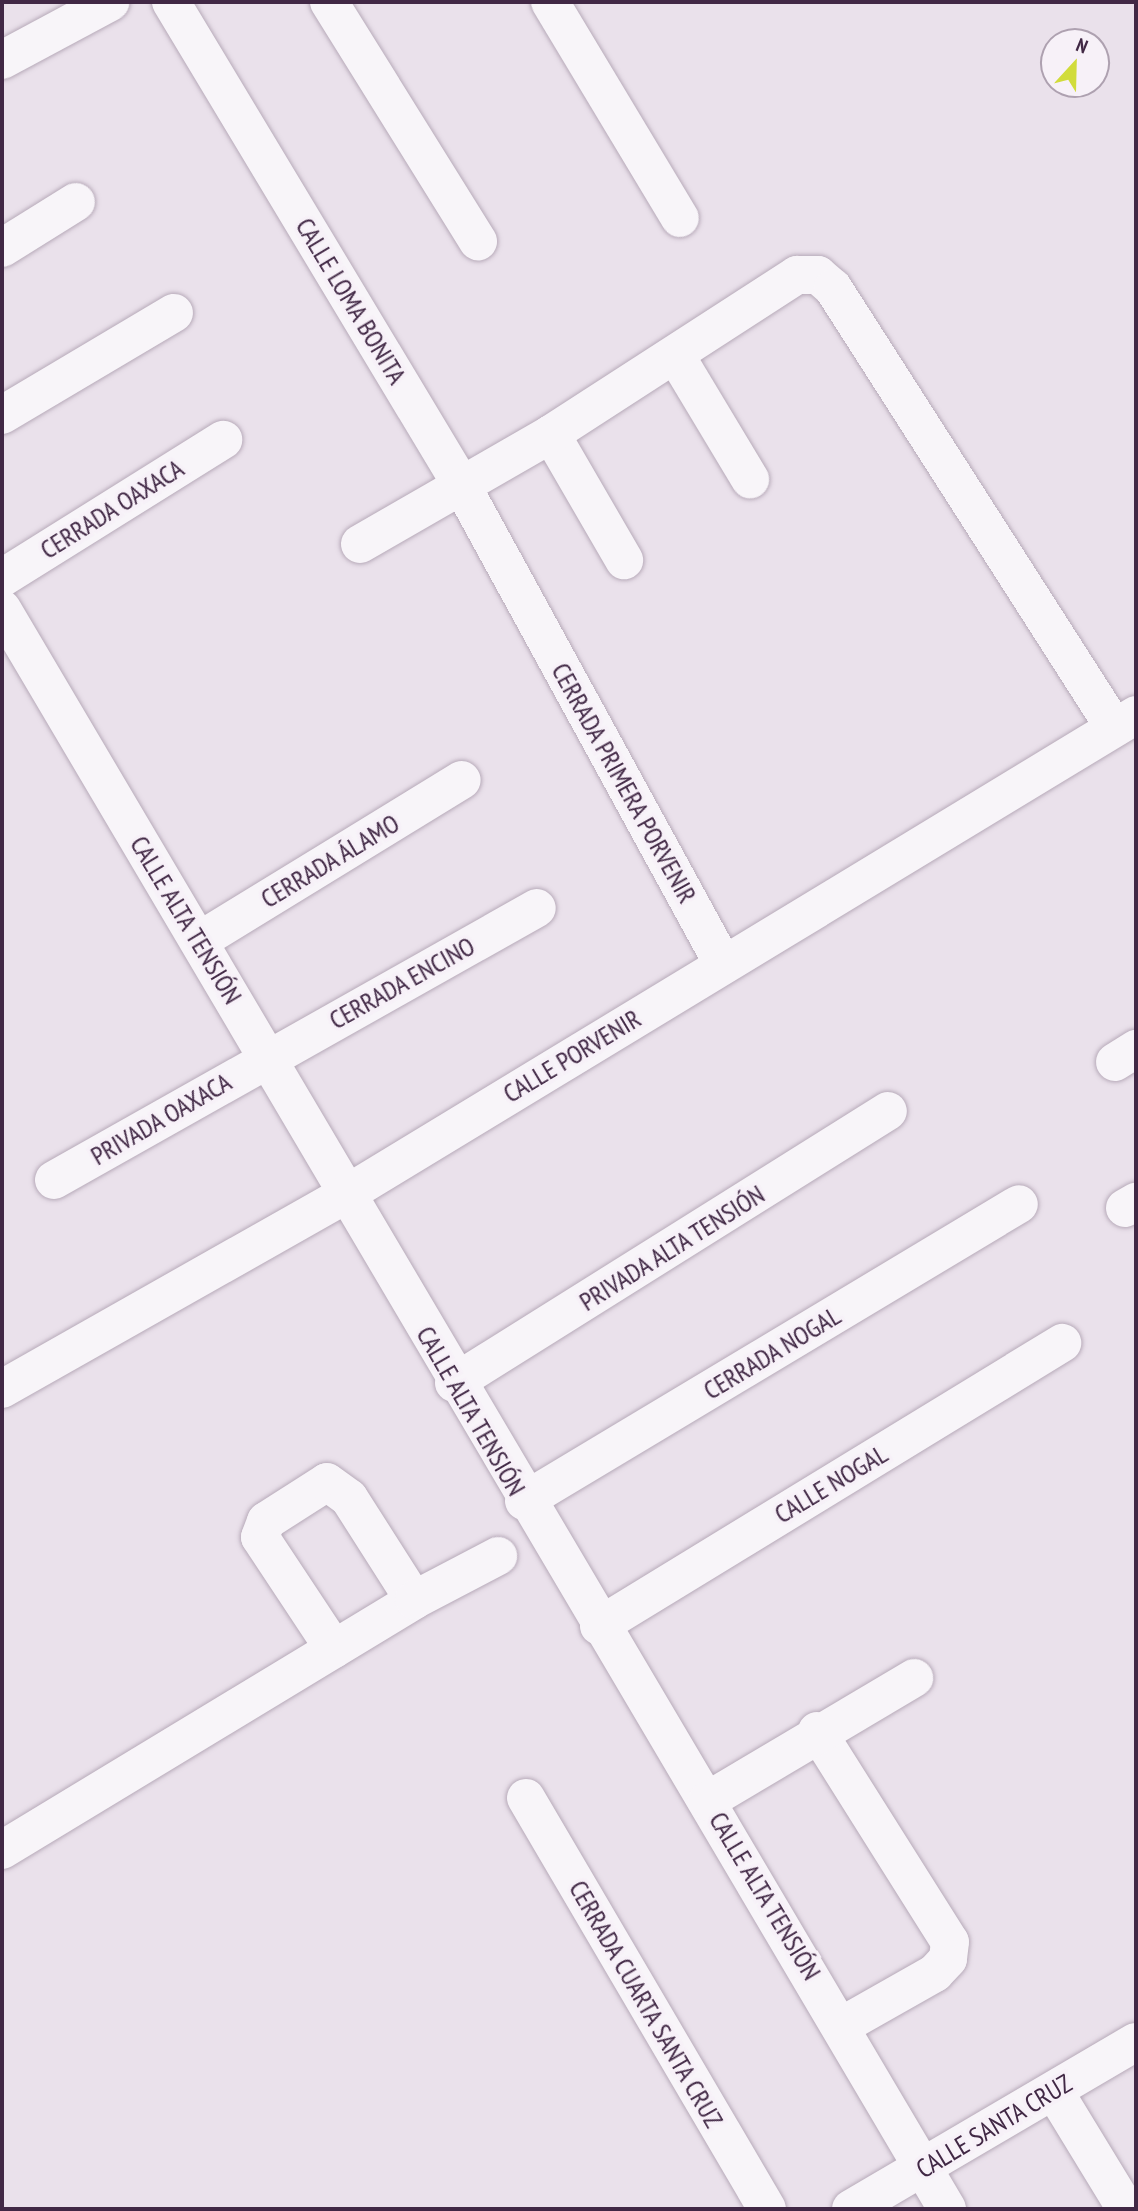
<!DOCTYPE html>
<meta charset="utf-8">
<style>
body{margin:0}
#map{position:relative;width:1138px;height:2211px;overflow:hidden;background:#eae1eb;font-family:"PT Sans Narrow",sans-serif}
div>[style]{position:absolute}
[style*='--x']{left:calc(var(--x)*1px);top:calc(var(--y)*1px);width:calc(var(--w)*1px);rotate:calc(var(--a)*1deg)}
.roads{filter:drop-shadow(0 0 2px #b7aab9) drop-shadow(0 0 2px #b7aab9)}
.minor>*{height:38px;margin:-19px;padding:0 19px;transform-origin:19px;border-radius:19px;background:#f8f5f9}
span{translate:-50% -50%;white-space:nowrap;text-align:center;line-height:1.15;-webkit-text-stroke:7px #f7f1f8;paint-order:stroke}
.street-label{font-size:26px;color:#412845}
.frame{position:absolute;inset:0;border:4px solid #412845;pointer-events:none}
.north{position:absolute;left:1040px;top:28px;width:70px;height:70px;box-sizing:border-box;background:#f7f1f8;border:2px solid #aea1b0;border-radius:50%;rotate:22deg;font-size:19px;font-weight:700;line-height:28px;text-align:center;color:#412845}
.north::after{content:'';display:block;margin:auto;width:24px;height:32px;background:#d1dc3b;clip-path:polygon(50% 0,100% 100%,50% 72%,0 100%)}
</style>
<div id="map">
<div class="roads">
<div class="minor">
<i style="--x:171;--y:2;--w:565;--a:58.98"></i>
<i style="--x:462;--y:486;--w:545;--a:61.36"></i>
<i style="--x:329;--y:2;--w:282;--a:58.1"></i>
<i style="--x:550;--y:2;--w:252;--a:59"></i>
<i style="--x:2;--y:60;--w:123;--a:-28.2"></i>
<i style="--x:2;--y:248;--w:87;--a:-31.9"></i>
<i style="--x:676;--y:356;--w:144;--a:59"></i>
<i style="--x:2;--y:415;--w:200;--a:-30.7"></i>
<i style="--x:551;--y:434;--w:146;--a:59.9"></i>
<i style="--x:360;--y:544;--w:220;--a:-29.9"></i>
<i style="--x:551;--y:434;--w:293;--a:-32.9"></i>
<i style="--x:797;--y:275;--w:21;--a:0"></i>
<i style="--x:818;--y:275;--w:20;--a:41"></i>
<i style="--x:833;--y:288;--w:521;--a:57.38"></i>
<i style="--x:2;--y:578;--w:261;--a:-32"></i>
<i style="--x:2;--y:609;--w:1858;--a:59.43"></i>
<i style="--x:199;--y:941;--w:308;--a:-31.5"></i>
<i style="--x:1115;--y:1062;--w:25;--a:-32"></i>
<i style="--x:54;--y:1180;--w:554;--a:-29.39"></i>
<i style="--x:1125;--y:1208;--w:13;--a:-29"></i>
<i style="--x:454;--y:1383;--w:512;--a:-32.08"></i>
<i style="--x:2;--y:1389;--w:394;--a:-29.5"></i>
<i style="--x:345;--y:1195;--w:925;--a:-31.25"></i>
<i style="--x:524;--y:1501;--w:577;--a:-30.96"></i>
<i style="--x:599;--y:1626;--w:543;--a:-31.43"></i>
<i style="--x:334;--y:1649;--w:134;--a:-123.5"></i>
<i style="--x:260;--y:1537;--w:17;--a:-69"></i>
<i style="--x:266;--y:1521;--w:72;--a:-32.6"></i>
<i style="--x:327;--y:1482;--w:27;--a:36"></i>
<i style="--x:349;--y:1498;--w:121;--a:57.5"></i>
<i style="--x:817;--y:1731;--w:249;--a:57.8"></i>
<i style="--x:950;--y:1942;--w:17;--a:97"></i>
<i style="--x:948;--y:1959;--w:19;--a:133"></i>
<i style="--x:935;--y:1973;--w:106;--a:150.5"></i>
<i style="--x:526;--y:1798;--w:476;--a:59.6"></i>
<i style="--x:707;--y:1801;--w:241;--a:-30.7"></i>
<i style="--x:2;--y:1850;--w:482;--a:-31.2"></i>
<i style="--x:414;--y:1600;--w:95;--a:-27.6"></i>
<i style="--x:1054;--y:2091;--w:138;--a:58.6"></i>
<i style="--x:851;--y:2209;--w:330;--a:-30.4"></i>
</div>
</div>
<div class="street-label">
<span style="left:351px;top:301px;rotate:59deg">CALLE LOMA BONITA</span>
<span style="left:112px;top:509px;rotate:-32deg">CERRADA OAXACA</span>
<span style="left:624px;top:783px;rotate:61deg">CERRADA PRIMERA PORVENIR</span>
<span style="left:330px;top:861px;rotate:-31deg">CERRADA ÁLAMO</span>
<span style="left:186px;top:920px;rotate:59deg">CALLE ALTA TENSIÓN</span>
<span style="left:402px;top:983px;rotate:-29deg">CERRADA ENCINO</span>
<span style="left:572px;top:1056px;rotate:-31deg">CALLE PORVENIR</span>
<span style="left:161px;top:1119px;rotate:-30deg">PRIVADA OAXACA</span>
<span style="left:672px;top:1248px;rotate:-32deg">PRIVADA ALTA TENSIÓN</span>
<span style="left:772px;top:1353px;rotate:-31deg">CERRADA NOGAL</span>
<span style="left:471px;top:1411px;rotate:60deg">CALLE ALTA TENSIÓN</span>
<span style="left:831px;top:1484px;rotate:-31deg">CALLE NOGAL</span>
<span style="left:765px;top:1896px;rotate:59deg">CALLE ALTA TENSIÓN</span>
<span style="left:646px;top:2004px;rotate:60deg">CERRADA CUARTA SANTA CRUZ</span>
<span style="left:994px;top:2126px;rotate:-31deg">CALLE SANTA CRUZ</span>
</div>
<div class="frame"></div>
<div class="north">N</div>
</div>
